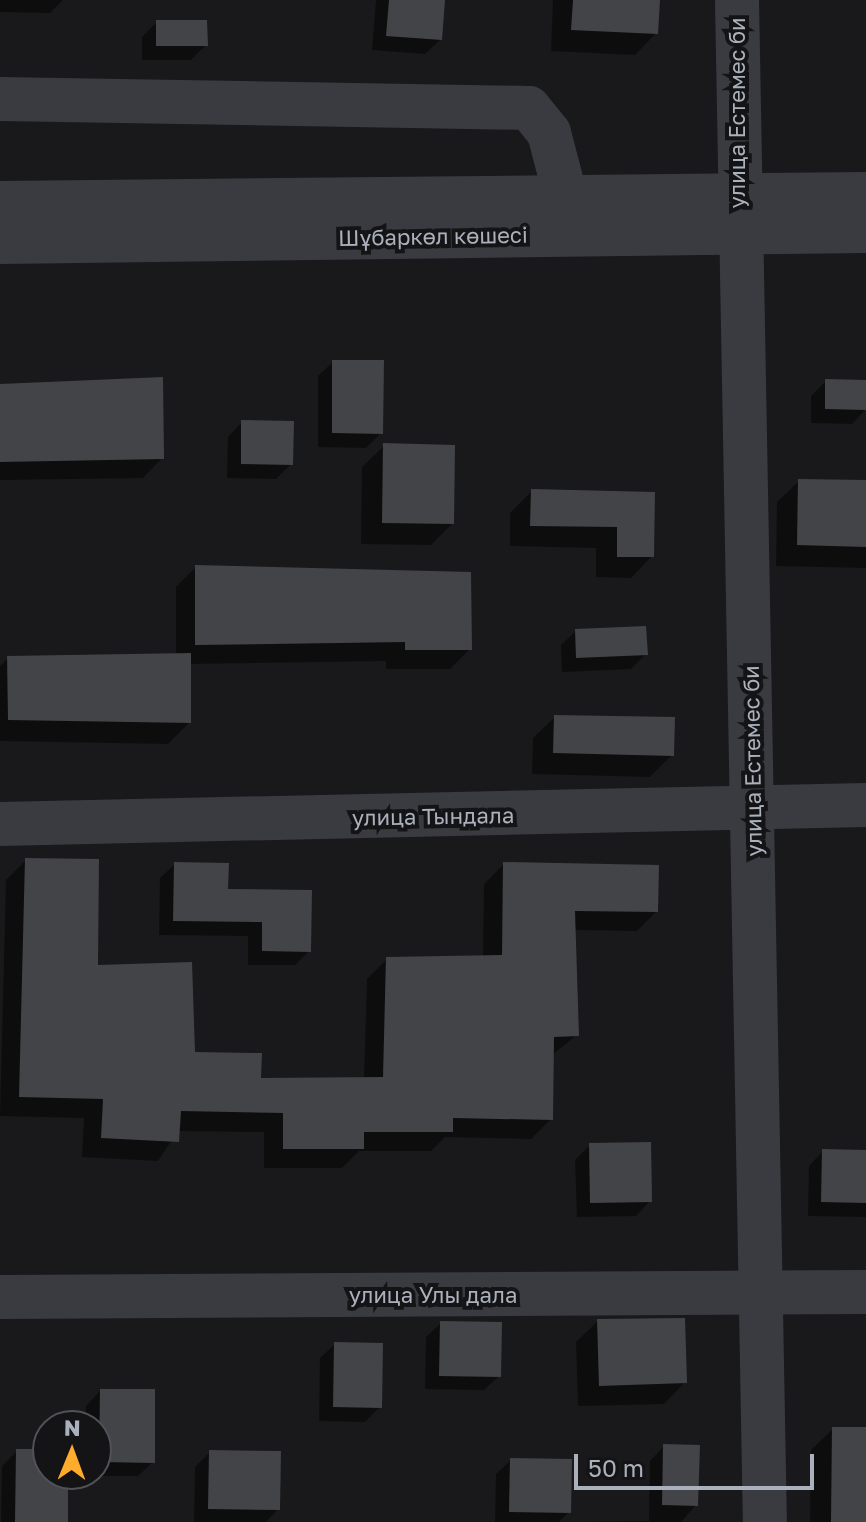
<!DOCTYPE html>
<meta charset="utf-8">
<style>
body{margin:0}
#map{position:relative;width:866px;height:1522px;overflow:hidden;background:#19191b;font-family:"Golos Text",sans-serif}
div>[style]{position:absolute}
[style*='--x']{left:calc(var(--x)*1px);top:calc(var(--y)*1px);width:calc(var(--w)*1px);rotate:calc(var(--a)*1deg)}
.shadow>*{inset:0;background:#0007}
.building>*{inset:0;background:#434448}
.minor>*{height:44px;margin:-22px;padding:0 22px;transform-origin:22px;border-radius:22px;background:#393b41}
span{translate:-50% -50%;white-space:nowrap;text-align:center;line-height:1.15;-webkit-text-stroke:8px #141416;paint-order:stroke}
.street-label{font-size:22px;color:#aab0bc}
.north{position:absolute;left:32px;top:1410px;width:80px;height:80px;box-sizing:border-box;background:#141416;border:2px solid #505258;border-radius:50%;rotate:1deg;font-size:22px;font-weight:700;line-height:32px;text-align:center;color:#aab0bc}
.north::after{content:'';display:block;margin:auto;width:28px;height:36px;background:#ffac2d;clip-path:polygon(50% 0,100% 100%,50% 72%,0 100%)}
.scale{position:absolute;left:574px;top:1454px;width:240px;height:36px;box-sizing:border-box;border:4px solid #aab0bc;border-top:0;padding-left:10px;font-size:24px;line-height:28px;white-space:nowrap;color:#aab0bc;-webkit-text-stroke:6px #141416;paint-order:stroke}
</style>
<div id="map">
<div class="shadow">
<i style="clip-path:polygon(0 0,63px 0,50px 13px,0 12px)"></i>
<i style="clip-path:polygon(376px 0,443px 0,440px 40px,425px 54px,372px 50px)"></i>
<i style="clip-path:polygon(553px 0,658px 0,656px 33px,635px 55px,551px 51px)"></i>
<i style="clip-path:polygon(157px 22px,206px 45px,191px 60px,142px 60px,142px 37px)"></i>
<i style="clip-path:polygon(333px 362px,381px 433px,366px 448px,318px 447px,318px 376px)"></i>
<i style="clip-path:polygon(826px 381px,866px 382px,866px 409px,852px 424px,811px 423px,811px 396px)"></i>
<i style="clip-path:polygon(0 386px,162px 458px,143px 478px,0 480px)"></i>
<i style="clip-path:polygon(242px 422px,291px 464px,276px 479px,227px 478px,228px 437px)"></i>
<i style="clip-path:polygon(384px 446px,452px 524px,431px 545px,361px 544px,362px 467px)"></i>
<i style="clip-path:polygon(799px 481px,866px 482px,866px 568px,776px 566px,777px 502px)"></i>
<i style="clip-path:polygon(532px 491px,653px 493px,652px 556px,631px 578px,596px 577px,596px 548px,510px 546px,510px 513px)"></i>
<i style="clip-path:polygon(196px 567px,470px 649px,450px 669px,386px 669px,386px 661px,189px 664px,189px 723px,168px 744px,0 741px,0 666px,8px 658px,176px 655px,176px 587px)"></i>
<i style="clip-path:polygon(576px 631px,645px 655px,631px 669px,562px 672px,561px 645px)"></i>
<i style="clip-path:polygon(555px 717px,672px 755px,650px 777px,532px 774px,533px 738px)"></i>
<i style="clip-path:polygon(26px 860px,96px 967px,193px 1054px,259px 1080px,364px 1079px,367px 979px,387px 959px,483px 957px,484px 884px,504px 864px,657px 911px,637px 931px,574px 930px,577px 1035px,552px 1055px,551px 1119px,531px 1139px,445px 1137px,431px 1151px,359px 1151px,342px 1168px,264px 1168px,264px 1132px,178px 1131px,158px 1161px,82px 1157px,84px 1118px,0 1116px,6px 880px)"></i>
<i style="clip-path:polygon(175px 864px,226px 891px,309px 951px,295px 965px,248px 965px,248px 936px,159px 935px,160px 878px)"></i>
<i style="clip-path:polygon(590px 1145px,650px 1201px,636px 1216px,577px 1217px,575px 1160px)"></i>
<i style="clip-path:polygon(823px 1151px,866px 1152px,866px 1217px,808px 1216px,809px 1166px)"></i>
<i style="clip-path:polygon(598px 1321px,685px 1382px,664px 1404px,578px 1406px,576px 1342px)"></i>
<i style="clip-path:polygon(441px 1323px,499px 1376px,484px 1390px,425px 1389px,426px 1337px)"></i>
<i style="clip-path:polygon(335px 1344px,380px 1407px,365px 1422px,319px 1421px,320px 1358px)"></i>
<i style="clip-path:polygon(100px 1391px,153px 1462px,138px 1476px,85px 1476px,96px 1474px,96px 1426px,86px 1426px,86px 1406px)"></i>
<i style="clip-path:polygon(833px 1429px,866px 1429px,866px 1522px,810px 1522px,811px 1450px)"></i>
<i style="clip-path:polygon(664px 1446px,696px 1505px,681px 1522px,584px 1522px,649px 1521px,650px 1461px)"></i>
<i style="clip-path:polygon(17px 1451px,48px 1451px,48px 1474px,66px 1474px,66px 1522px,1px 1522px,2px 1466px)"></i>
<i style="clip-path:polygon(210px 1452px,278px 1509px,266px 1522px,194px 1522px,195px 1467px)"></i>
<i style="clip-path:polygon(511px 1460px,569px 1512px,559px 1522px,495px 1522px,496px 1474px)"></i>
</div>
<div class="building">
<i style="clip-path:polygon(389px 0,445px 0,442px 40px,386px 36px)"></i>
<i style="clip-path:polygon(573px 0,660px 0,658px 34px,571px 30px)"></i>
<i style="clip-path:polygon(156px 20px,207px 20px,208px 46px,156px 46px)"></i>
<i style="clip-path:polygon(332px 360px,384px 360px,383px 434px,332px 433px)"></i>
<i style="clip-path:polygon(163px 377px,164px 459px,0 462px,0 384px)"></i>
<i style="clip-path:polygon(825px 379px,866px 380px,866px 410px,825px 409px)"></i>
<i style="clip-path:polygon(241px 420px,294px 421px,293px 465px,241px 464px)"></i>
<i style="clip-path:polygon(383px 443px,455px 445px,454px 524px,382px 523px)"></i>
<i style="clip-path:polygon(798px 479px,866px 480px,866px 547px,797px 545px)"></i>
<i style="clip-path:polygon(531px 489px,655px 492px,654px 557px,617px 557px,617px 527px,530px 526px)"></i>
<i style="clip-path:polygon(195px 565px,471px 572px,472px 650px,405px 650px,405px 642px,195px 645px)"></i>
<i style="clip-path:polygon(646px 626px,648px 655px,576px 658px,575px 629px)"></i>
<i style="clip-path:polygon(191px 653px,191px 723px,8px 720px,7px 656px)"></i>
<i style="clip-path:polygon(554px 715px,675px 717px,674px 756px,553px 753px)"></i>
<i style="clip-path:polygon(25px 858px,99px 859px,98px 965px,192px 962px,195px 1052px,262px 1053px,261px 1078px,383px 1077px,386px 957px,502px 955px,503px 862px,659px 865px,658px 912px,575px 911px,579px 1036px,554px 1037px,553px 1120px,453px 1118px,453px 1132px,364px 1132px,364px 1149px,283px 1149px,283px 1113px,181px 1111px,179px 1142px,101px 1138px,103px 1099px,19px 1097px)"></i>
<i style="clip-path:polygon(174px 862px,229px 863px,228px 889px,312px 890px,311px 952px,262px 951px,262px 922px,173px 921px)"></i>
<i style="clip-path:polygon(651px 1142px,652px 1202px,590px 1203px,589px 1143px)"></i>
<i style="clip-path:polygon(822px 1149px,866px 1150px,866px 1203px,821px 1202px)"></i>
<i style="clip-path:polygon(685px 1318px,687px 1383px,599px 1386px,597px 1319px)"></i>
<i style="clip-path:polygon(440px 1321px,502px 1322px,501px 1377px,439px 1376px)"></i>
<i style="clip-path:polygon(334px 1342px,383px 1343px,382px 1408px,333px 1407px)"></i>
<i style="clip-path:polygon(100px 1389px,155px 1389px,155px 1463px,99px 1462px)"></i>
<i style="clip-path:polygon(832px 1427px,866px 1427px,866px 1522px,831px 1522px)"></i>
<i style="clip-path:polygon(663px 1444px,700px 1445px,698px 1506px,662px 1505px)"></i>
<i style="clip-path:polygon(16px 1449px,48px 1449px,48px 1474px,68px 1474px,68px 1522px,15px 1522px)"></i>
<i style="clip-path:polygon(209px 1450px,281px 1451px,280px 1510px,208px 1509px)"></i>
<i style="clip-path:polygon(510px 1458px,572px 1459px,571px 1513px,509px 1512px)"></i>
</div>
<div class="minor">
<i style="--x:737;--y:0;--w:1522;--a:88.95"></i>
<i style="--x:0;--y:99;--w:529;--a:0.97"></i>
<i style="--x:529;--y:108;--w:32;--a:51"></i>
<i style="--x:549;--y:133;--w:67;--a:75.3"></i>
<i style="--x:0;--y:203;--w:866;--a:-0.6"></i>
<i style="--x:0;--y:242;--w:866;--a:-0.73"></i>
<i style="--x:0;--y:824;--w:866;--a:-1.26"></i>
<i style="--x:0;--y:1297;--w:866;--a:-0.33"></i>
</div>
<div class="street-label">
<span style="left:737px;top:113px;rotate:-90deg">улица Естемес би</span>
<span style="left:433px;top:236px;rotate:-1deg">Шұбаркөл көшесі</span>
<span style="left:752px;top:761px;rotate:-91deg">улица Естемес би</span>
<span style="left:433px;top:816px;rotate:-1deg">улица Тындала</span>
<span style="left:433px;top:1295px">улица Улы дала</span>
</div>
<div class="north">N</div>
<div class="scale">50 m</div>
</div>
